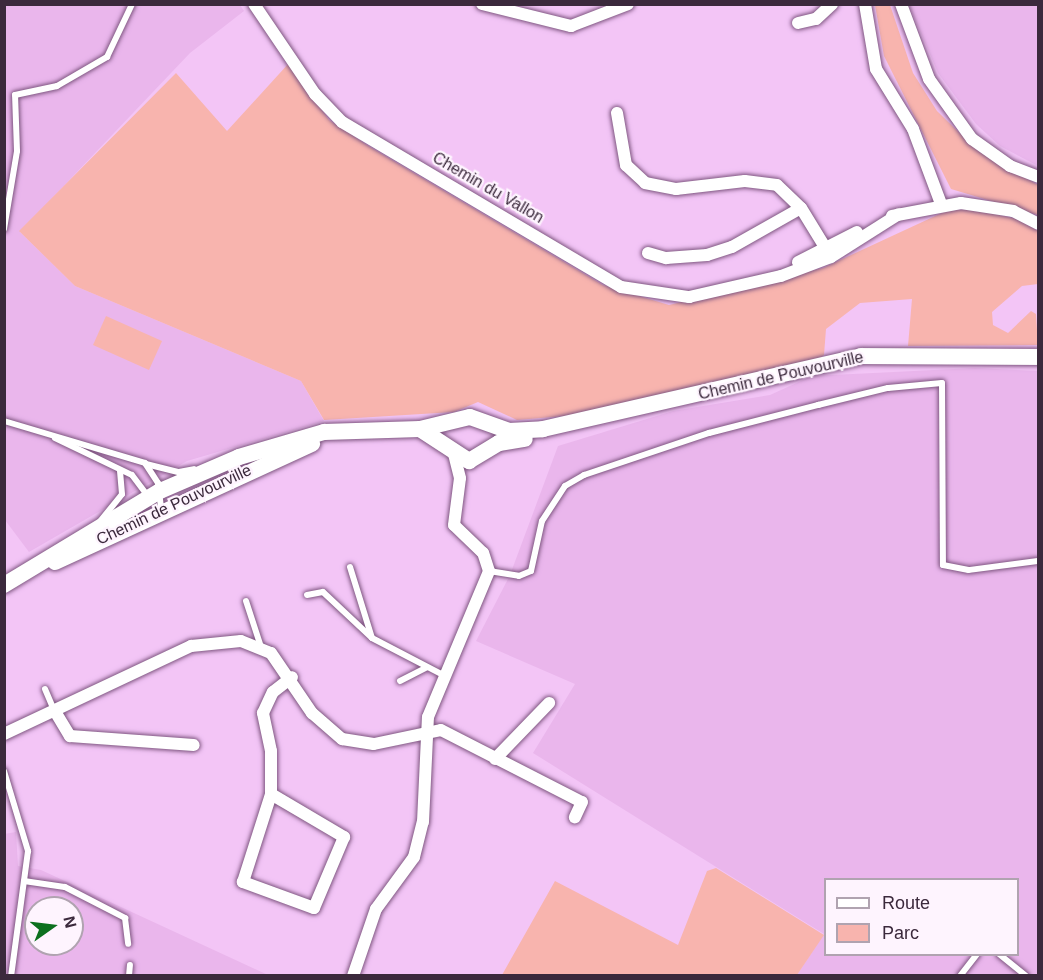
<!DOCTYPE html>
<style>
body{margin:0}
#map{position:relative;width:1043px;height:980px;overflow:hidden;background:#f3c5f6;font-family:Helvetica,sans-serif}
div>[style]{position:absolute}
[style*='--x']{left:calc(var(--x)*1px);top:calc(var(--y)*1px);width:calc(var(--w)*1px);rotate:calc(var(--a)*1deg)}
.built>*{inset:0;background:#eab6ec}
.green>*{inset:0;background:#f8b4ae}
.roads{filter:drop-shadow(0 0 2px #7f5681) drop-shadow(0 0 2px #7f5681)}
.lane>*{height:6px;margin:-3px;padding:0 3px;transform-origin:3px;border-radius:3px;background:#fff}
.street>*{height:12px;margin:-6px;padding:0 6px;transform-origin:6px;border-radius:6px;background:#fff}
.secondary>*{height:16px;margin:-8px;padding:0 8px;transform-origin:8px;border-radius:8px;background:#fff}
span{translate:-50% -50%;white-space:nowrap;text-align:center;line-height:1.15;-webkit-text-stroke:4.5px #fef4fe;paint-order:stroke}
.street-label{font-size:16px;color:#3b293c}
.frame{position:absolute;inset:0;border:6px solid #3b293c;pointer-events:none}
.legend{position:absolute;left:824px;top:878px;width:195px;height:78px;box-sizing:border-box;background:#fef4fe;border:2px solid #b0a3b0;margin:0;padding:8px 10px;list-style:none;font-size:18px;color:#3b293c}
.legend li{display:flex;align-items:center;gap:12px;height:30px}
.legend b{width:30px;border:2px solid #b0a3b0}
.north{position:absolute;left:24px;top:896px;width:60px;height:60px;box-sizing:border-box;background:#fef4fe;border:2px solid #b0a3b0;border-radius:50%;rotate:76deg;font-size:16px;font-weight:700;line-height:24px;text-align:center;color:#3b293c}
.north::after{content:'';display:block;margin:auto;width:21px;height:27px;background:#0d701f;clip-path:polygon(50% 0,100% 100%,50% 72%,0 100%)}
</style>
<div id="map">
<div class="built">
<i style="clip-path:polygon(5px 5px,240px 5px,244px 11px,190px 53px,20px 232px,75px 286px,301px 381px,324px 421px,187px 461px,29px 552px,5px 520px)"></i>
<i style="clip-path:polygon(909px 5px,1038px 5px,1038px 166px,1000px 146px,976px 124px,938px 73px)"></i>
<i style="clip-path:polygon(evenodd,975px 368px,1038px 371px,1038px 975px,797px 975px,824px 934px,533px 753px,575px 684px,476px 641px,510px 575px,558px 446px,673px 411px,770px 395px,812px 376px,975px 368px,826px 880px,1018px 880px,1018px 954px,826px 954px,826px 880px)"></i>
<i style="clip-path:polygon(evenodd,16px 832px,18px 866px,41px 870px,268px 975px,5px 975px,4px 834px,16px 832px,36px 908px,72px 908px,72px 944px,36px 944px,36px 908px)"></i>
</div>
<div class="green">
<i style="clip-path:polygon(875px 5px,890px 5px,913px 73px,937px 111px,978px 151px,1038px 185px,1038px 215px,951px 189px,884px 56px)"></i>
<i style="clip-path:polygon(289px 63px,329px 120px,370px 147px,603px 285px,669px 305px,823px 268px,946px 211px,971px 209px,1017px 219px,1038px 231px,1038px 284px,1022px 286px,992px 312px,993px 325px,1008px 333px,1031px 311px,1036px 314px,1038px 345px,908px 346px,912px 299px,860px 303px,826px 329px,824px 355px,816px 361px,577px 415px,517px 420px,478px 402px,454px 412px,324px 420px,301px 381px,75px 286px,19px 231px,176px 73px,227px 131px)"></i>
<i style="clip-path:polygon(106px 316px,162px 341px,149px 370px,93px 345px)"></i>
<i style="clip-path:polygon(716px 868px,824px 935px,797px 975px,502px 975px,555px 881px,678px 945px,707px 871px)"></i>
</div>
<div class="roads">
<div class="lane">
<i style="--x:4;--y:229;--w:79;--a:-80.5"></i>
<i style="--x:17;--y:151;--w:56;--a:-92"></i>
<i style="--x:15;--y:95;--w:43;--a:-12.1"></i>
<i style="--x:57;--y:86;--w:58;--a:-30.1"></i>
<i style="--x:107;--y:57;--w:59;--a:-64.7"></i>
<i style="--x:4;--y:421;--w:147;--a:16.6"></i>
<i style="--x:145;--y:463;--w:24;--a:57"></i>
<i style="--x:158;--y:483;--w:26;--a:83"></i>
<i style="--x:55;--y:438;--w:85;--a:25.7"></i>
<i style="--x:132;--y:475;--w:26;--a:53"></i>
<i style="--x:146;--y:464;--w:34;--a:14"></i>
<i style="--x:179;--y:472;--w:15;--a:-11"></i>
<i style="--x:98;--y:524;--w:38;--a:-51"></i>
<i style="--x:122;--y:494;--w:24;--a:-95"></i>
<i style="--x:350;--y:567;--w:74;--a:72.8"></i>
<i style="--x:489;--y:571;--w:30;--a:9"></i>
<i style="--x:519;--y:576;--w:13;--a:-23"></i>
<i style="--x:531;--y:571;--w:51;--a:-77.6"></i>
<i style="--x:542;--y:521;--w:42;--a:-56.7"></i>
<i style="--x:565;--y:486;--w:22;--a:-30"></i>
<i style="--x:584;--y:475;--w:132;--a:-18.6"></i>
<i style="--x:709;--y:433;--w:113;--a:-14.4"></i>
<i style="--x:818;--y:405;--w:72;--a:-13.7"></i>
<i style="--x:888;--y:388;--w:54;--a:-5.3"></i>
<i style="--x:942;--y:383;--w:182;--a:89.7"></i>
<i style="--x:943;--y:565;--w:26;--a:11"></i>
<i style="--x:969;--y:570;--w:70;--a:-7.4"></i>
<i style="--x:307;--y:595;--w:16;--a:-11"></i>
<i style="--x:323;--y:592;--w:67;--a:43.2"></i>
<i style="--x:372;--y:638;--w:80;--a:27.5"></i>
<i style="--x:246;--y:601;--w:48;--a:71.9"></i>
<i style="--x:400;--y:681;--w:30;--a:-27"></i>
<i style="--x:45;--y:689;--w:25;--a:67"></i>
<i style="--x:4;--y:771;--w:84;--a:73.3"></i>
<i style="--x:28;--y:851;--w:126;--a:97.7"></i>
<i style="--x:24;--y:881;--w:41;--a:8.3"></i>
<i style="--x:65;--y:887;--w:68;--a:27.3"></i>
<i style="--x:125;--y:918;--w:26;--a:83"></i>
<i style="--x:999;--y:954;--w:35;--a:39"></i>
<i style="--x:129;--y:976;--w:11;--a:-85"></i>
<i style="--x:960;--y:976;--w:28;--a:-52"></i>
</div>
<div class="street">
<i style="--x:254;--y:4;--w:109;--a:55.9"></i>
<i style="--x:315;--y:94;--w:39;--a:46"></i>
<i style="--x:342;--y:122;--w:324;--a:30.6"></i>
<i style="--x:621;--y:287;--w:69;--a:8.4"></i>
<i style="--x:689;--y:297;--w:94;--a:-12.9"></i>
<i style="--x:781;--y:276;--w:53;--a:-20.8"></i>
<i style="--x:831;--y:257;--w:80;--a:-32.3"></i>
<i style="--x:482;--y:4;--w:92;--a:13.9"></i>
<i style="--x:571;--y:26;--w:61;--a:-21.1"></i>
<i style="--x:865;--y:4;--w:66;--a:80.4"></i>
<i style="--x:876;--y:69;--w:70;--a:58.3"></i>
<i style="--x:913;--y:129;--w:80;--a:69.5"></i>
<i style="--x:901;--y:4;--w:80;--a:69.5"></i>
<i style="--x:929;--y:79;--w:74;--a:54.4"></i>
<i style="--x:972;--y:139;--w:47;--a:35.4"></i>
<i style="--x:1010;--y:166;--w:30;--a:21"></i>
<i style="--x:798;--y:23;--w:18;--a:-13"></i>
<i style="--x:816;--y:19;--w:22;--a:-43"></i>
<i style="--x:617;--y:113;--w:53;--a:80.2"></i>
<i style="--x:626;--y:165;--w:26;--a:43"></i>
<i style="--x:645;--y:183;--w:32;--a:11"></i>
<i style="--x:676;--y:189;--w:69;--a:-6.6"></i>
<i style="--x:745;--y:181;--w:32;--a:7"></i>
<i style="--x:777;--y:185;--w:33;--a:44"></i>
<i style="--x:801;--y:208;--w:57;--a:58.5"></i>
<i style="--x:892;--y:216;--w:70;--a:-10.7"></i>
<i style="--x:961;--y:203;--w:53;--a:8.7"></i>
<i style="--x:1013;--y:211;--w:28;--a:27"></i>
<i style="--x:648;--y:253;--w:19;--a:16"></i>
<i style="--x:666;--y:258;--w:41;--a:-4.2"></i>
<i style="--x:707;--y:255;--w:26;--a:-18"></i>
<i style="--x:732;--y:247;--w:79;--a:-29.5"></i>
<i style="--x:798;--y:262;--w:66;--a:-27"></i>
<i style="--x:56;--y:713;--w:27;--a:59"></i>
<i style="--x:70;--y:736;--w:124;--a:4.2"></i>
<i style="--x:4;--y:734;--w:207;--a:-25.2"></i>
<i style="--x:191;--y:646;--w:50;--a:-5.7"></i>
<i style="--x:241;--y:641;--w:32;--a:22"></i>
<i style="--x:271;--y:653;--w:73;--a:55.7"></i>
<i style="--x:312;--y:713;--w:40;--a:41"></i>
<i style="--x:342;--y:739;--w:32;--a:9"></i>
<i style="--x:374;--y:744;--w:68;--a:-11.8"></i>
<i style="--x:441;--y:730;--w:158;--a:27.1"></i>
<i style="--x:582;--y:802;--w:17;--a:115"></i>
<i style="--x:495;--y:759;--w:78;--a:-46"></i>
<i style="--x:271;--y:794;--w:85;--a:30.5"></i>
<i style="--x:344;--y:837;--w:77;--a:112.9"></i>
<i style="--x:314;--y:908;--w:76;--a:-159.9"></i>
<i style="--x:243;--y:882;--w:92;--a:-72.3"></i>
<i style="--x:271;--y:794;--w:43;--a:-90"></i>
<i style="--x:271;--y:751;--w:39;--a:-102"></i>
<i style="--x:263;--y:713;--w:23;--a:-65"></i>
<i style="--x:273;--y:692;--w:24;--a:-38"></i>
<i style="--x:353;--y:976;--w:71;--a:-71.1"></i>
<i style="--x:376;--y:909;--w:64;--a:-53.8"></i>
<i style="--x:414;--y:857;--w:36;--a:-76"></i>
<i style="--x:423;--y:822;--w:105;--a:-87.3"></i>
<i style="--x:428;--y:717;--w:158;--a:-67.3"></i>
<i style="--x:489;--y:571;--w:19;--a:-108"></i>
<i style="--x:483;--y:553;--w:40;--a:-136"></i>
<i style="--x:454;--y:525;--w:47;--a:-82.7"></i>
<i style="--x:460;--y:478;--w:25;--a:-104"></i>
</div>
<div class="secondary">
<i style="--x:420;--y:429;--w:59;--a:33.1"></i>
<i style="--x:469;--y:461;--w:35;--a:-31"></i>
<i style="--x:499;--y:443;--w:26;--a:-9"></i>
<i style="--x:55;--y:562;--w:283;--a:-24.7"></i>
<i style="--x:4;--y:585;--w:182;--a:-31.1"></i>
<i style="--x:160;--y:491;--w:86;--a:-23.3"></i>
<i style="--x:239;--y:457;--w:89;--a:-16.4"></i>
<i style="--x:324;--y:432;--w:96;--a:-1.8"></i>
<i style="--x:420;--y:429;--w:51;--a:-13.5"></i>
<i style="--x:470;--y:417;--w:41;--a:19.7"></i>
<i style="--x:509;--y:431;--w:34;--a:-3"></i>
<i style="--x:543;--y:429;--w:326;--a:-12.9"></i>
<i style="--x:861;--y:356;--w:177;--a:0.3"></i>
</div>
</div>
<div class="street-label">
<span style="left:488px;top:188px;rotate:30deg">Chemin du Vallon</span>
<span style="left:781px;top:376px;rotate:-13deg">Chemin de Pouvourville</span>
<span style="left:174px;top:505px;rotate:-25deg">Chemin de Pouvourville</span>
</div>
<div class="frame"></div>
<ul class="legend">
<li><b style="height:8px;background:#fff"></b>Route</li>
<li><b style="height:16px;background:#f8b4ae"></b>Parc</li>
</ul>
<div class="north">N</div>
</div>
